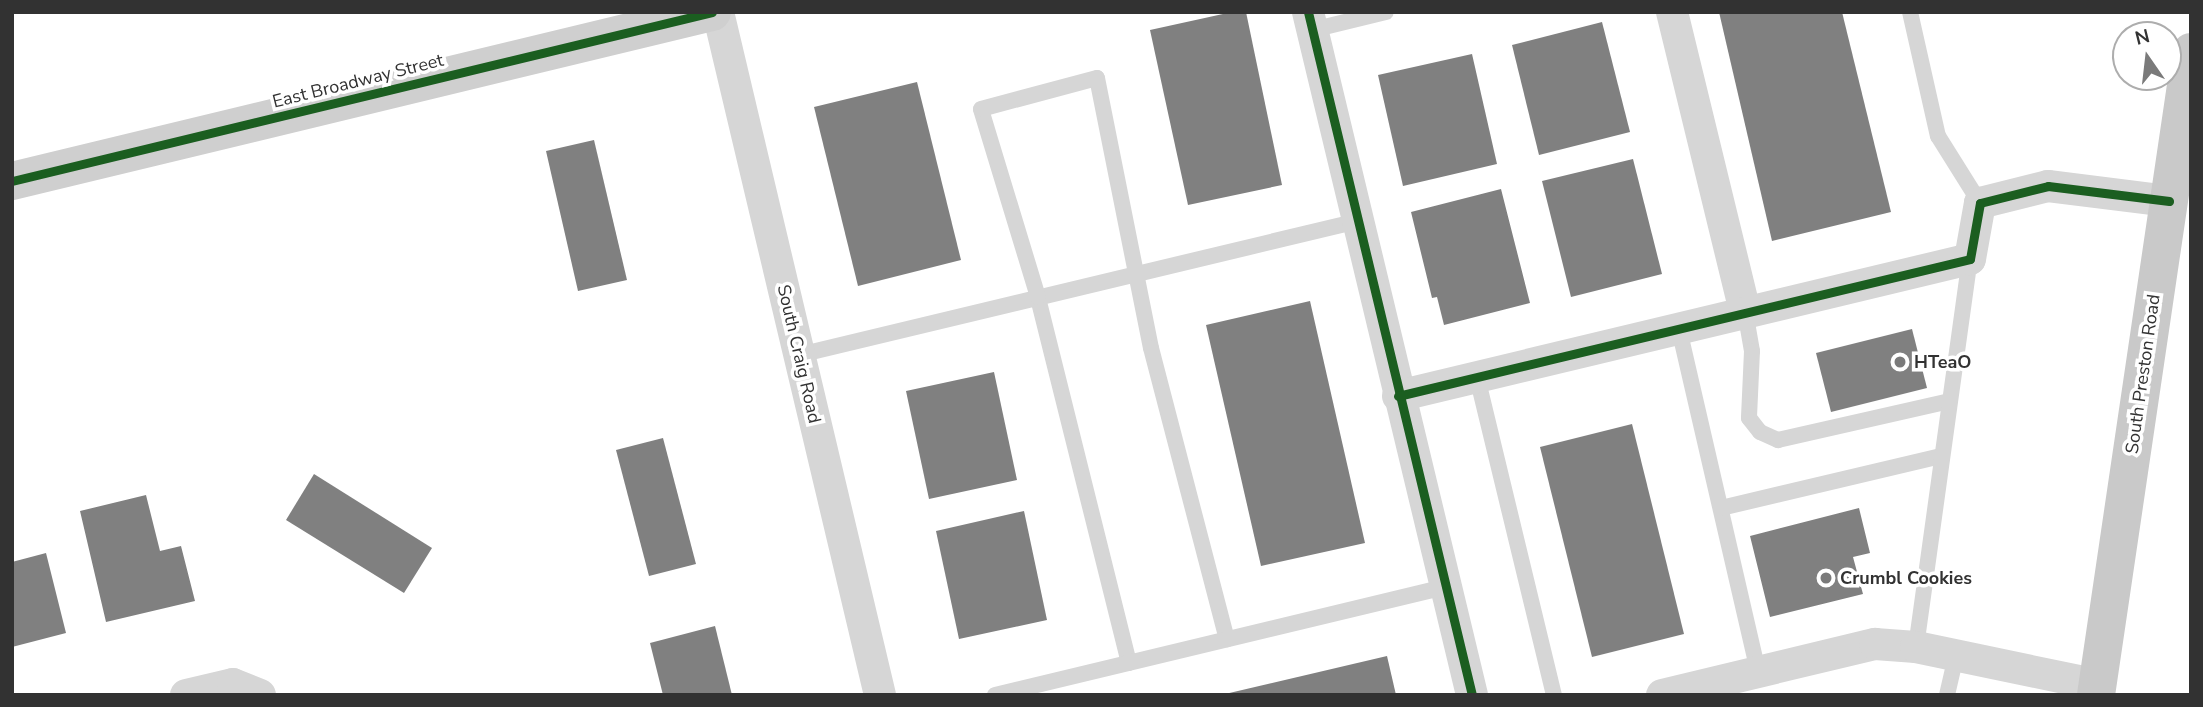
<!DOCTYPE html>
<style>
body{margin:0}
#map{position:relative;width:2203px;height:707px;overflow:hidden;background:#fff;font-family:"Nunito Sans",sans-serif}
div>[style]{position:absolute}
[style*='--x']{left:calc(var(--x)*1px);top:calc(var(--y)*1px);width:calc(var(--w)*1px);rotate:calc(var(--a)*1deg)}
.building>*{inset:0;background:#808080}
.lane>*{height:16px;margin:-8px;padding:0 8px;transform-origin:8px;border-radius:8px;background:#d6d6d6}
.street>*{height:32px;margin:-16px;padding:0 16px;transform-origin:16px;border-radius:16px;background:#d6d6d6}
.secondary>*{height:38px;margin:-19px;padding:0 19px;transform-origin:19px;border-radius:19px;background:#cfcfcf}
.primary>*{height:38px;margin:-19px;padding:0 19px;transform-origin:19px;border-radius:19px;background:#c9c9c9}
.cycleway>*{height:9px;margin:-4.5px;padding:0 4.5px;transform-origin:4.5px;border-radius:4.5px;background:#1b5e20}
.dots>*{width:19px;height:19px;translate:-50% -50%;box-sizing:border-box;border:4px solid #fff;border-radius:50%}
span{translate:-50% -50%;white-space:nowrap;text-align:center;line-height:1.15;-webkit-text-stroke:7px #fff;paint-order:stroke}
.street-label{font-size:18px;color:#323232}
.poi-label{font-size:18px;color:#323232;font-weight:700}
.left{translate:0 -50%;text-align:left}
.frame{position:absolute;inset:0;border:14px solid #323232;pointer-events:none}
.north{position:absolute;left:2112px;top:21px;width:70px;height:70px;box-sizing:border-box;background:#fff;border:2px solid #adadad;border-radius:50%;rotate:346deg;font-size:19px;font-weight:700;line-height:28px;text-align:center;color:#323232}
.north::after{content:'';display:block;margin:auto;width:24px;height:32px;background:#7a7a7a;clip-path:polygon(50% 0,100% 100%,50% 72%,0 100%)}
</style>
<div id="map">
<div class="building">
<i style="clip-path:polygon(1232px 12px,1246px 12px,1282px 185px,1188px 205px,1150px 30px)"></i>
<i style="clip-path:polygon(1719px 12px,1842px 12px,1891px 212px,1772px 241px)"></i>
<i style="clip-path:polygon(1602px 22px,1630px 132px,1539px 155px,1512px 45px)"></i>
<i style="clip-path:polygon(1472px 54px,1497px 164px,1403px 186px,1378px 75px)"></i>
<i style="clip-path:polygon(917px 82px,961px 260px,858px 286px,814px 107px)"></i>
<i style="clip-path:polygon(594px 140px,627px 280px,578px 291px,546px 151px)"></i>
<i style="clip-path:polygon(1633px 159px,1662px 274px,1571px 297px,1542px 181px)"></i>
<i style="clip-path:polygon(1501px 189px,1530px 303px,1444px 325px,1437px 297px,1432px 298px,1411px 212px)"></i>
<i style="clip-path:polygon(1310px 301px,1365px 543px,1261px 566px,1206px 325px)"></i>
<i style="clip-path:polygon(1912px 329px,1927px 388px,1831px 412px,1816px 353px)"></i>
<i style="clip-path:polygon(994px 372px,1017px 480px,929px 499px,906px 391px)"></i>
<i style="clip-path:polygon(1632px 424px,1684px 634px,1592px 657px,1540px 447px)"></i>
<i style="clip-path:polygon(663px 438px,696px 564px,649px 576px,616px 450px)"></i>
<i style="clip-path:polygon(314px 474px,432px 548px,404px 593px,286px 520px)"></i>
<i style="clip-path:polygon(146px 495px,160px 551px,181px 546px,195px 601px,106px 622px,80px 511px)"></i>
<i style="clip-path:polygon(1859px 508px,1870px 553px,1853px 557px,1863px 594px,1770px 617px,1750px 536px)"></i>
<i style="clip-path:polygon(1024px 511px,1047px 620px,959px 639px,936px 531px)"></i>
<i style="clip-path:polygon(46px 553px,66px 633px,12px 647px,12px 562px)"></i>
<i style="clip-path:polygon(715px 626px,732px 695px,663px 695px,650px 643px)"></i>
<i style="clip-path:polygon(1387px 656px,1396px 695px,1226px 695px,1225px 694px)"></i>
</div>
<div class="lane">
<i style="--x:1910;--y:12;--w:127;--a:77.3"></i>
<i style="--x:1938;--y:136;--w:79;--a:57.9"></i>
<i style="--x:1312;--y:30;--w:76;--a:-13.7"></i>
<i style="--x:1745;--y:311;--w:41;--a:80.1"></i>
<i style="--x:1752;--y:351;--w:67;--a:92.6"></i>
<i style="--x:1749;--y:418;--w:18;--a:52"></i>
<i style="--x:1760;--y:432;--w:20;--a:24"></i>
<i style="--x:1778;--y:440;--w:175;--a:-12.8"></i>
<i style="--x:1679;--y:329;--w:352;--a:77"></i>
<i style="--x:799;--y:355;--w:575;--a:-13.48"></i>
<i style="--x:1477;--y:377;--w:327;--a:76.4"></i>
<i style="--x:1721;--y:508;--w:226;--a:-13.3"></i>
<i style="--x:1916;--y:647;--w:392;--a:-82.1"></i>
<i style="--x:1129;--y:663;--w:377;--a:-104"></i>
<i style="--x:1038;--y:297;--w:196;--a:-106.9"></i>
<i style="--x:981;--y:109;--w:120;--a:-15"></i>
<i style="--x:1097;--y:78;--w:275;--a:78.7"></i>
<i style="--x:1151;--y:348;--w:301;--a:75.4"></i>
<i style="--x:995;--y:695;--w:462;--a:-13.5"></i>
<i style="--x:1947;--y:695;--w:39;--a:-77"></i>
</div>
<div class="street">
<i style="--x:718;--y:12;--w:702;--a:76.66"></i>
<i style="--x:1308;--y:12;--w:702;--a:76.5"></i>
<i style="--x:1672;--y:12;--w:308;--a:76.3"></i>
<i style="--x:1398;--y:396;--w:588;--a:-13.47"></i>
<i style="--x:1970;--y:259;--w:57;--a:-79.9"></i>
<i style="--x:1980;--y:203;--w:70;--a:-14"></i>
<i style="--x:2048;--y:186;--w:122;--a:7.1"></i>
<i style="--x:186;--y:695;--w:48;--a:-13.2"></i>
<i style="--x:233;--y:684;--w:29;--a:22"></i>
<i style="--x:1662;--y:695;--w:219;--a:-13.5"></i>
<i style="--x:1875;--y:644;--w:41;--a:4.2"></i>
<i style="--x:1916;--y:647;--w:186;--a:11.8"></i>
</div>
<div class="secondary">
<i style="--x:12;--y:181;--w:720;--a:-13.57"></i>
</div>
<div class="primary">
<i style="--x:2096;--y:695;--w:650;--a:-81.6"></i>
</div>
<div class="cycleway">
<i style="--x:1308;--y:12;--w:702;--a:76.5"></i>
<i style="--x:12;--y:181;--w:720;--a:-13.57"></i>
<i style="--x:1398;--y:396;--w:588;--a:-13.47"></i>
<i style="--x:1970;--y:259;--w:57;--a:-79.9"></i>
<i style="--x:1980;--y:203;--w:70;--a:-14"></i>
<i style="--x:2048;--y:186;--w:122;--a:7.1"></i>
</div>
<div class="dots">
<i style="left:1900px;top:362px;background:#7a7a7a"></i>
<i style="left:1826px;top:578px;background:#7a7a7a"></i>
</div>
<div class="street-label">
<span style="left:358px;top:81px;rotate:-14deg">East Broadway Street</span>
<span style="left:799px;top:354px;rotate:77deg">South Craig Road</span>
<span style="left:2143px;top:374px;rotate:-82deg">South Preston Road</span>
</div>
<div class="poi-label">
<span class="left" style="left:1914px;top:362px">HTeaO</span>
<span class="left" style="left:1840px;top:578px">Crumbl Cookies</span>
</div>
<div class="frame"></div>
<div class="north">N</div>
</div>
